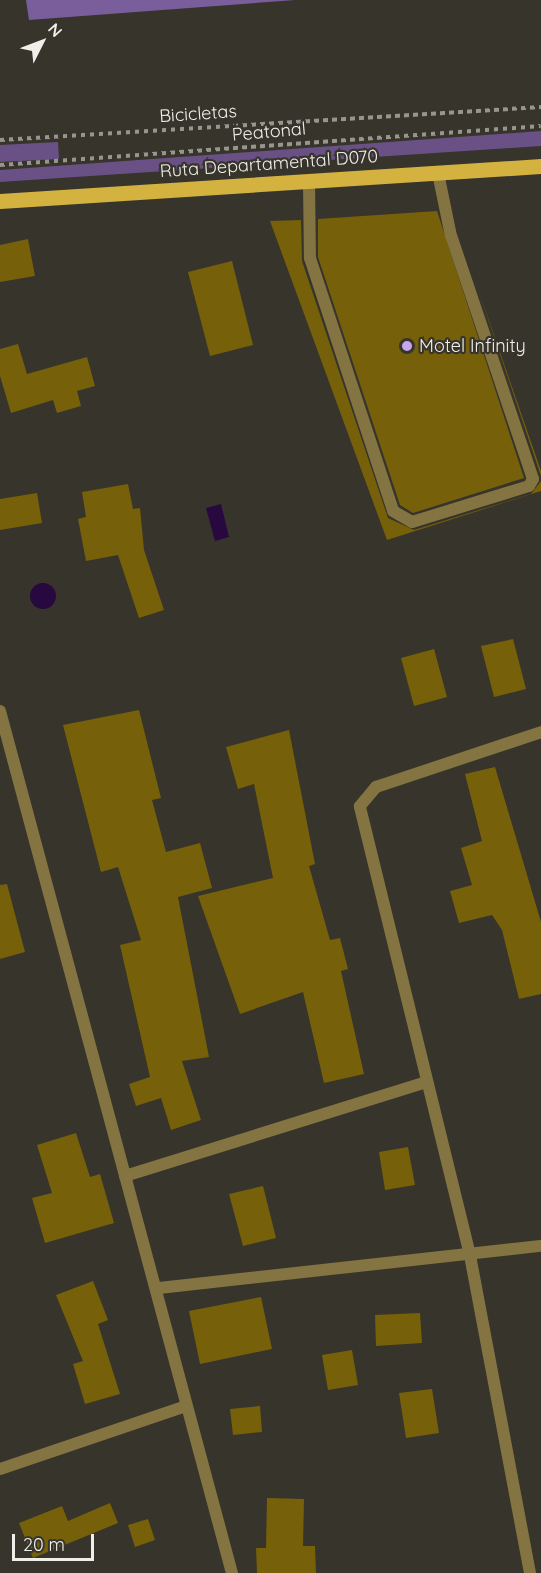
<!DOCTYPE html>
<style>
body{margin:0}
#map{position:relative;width:541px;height:1573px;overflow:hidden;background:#37342b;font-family:Quicksand,sans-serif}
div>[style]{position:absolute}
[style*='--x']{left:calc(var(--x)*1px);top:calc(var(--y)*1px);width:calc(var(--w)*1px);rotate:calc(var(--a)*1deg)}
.green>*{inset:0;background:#695185}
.forest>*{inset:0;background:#7a5e9b}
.water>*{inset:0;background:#27083f}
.round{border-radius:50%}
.building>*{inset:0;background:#76600a}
.path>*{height:4px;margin-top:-2px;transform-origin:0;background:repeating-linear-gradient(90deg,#97958e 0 4.5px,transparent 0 9px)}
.lane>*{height:12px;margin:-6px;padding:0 6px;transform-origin:6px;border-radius:6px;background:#847442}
.street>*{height:12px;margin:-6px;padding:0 6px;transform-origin:6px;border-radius:6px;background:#847442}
.primary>*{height:15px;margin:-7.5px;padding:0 7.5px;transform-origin:7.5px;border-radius:7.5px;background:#d3b240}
.dots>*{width:16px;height:16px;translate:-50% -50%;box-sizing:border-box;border:3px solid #37342b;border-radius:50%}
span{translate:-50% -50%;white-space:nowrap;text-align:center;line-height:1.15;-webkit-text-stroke:4.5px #37342b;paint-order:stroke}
.street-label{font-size:18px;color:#f0eee9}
.poi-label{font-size:18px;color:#f0eee9}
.left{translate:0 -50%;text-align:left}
.north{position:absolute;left:12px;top:12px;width:60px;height:60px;-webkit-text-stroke:4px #37342b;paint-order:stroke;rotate:48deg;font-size:16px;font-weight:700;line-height:24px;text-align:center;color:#f0eee9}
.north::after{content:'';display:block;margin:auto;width:21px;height:27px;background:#f0eee9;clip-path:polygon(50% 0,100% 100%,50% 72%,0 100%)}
.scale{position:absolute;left:12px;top:1534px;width:82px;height:27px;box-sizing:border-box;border:3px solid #f0eee9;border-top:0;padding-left:8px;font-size:18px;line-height:21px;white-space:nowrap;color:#f0eee9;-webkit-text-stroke:4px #37342b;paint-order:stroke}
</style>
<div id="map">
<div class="green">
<i style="clip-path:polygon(541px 131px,541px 146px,0 182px,0 170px)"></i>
<i style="clip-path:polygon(58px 142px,59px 159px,0 162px,0 145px)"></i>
</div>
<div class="forest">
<i style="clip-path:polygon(26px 0,295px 0,29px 20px)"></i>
</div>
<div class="water">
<i style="clip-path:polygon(221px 504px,229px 537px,215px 541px,206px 508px)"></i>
<i class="round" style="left:30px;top:583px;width:26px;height:26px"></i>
</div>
<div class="building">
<i style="clip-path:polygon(437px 211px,524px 478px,413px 513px,400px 505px,318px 257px,318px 219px)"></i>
<i style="clip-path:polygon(301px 220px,302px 261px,388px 518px,414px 530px,531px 494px,541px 481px,541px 491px,387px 540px,270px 221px)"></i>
<i style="clip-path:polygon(28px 239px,35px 276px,0 282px,0 245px)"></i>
<i style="clip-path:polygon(232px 261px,253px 345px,210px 356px,188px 272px)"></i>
<i style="clip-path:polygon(475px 280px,541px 471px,541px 478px,541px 476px)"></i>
<i style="clip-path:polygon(18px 344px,27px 374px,87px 357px,95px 386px,77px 391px,81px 406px,57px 413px,53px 400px,11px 413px,0 376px,0 349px)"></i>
<i style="clip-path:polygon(128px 484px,133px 509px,140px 508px,144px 550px,164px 610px,139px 618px,118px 555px,86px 561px,78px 519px,86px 517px,82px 492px)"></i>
<i style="clip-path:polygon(37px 493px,42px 523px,0 530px,0 499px)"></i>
<i style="clip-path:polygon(513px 639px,526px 689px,494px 697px,481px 646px)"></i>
<i style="clip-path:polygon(434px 649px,447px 697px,414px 706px,401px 658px)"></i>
<i style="clip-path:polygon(139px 710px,161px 798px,152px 800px,166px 852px,200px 843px,212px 888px,178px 897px,209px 1057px,182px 1061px,201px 1120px,171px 1130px,161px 1098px,136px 1106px,129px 1084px,150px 1077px,120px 945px,141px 940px,118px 867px,101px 872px,63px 725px)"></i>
<i style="clip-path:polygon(289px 730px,315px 864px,309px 866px,330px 940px,340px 938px,348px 969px,341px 971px,364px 1074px,324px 1083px,303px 992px,240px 1014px,198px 896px,273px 878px,254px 784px,238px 789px,226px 747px)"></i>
<i style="clip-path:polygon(495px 767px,541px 922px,541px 994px,519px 999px,502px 930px,492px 915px,459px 923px,450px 891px,472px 885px,461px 848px,482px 841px,465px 774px)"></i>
<i style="clip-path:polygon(7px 884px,25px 952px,0 959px,0 885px)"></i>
<i style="clip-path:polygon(76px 1133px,90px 1177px,100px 1174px,114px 1223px,45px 1243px,32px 1198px,52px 1193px,37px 1145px)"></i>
<i style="clip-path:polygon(408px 1147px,415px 1185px,385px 1190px,379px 1152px)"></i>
<i style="clip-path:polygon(263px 1186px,276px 1238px,243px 1246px,229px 1194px)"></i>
<i style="clip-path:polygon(93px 1281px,108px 1320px,98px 1324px,120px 1394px,85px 1404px,73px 1364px,83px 1361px,56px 1295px)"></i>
<i style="clip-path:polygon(261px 1297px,272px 1349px,200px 1364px,189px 1311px)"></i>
<i style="clip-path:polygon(420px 1313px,422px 1343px,376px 1346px,375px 1315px)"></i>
<i style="clip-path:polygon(352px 1350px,358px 1385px,328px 1390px,322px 1355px)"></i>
<i style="clip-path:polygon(432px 1389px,439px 1433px,406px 1438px,399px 1393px)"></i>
<i style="clip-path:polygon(260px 1406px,262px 1432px,233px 1435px,230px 1409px)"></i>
<i style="clip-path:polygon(267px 1498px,304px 1499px,303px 1546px,315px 1546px,316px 1573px,257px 1573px,256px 1548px,266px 1548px)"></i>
<i style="clip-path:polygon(110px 1503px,118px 1523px,33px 1558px,19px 1523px,62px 1506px,68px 1521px)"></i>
<i style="clip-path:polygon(148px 1519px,155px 1540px,135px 1547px,128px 1525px)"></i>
</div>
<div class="path">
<i style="--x:0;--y:140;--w:542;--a:-3.49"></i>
<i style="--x:0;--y:165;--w:542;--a:-4.12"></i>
</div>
<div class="lane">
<i style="--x:309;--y:181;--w:77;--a:89.3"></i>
<i style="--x:310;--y:258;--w:266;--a:71.8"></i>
<i style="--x:393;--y:511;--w:22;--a:30"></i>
<i style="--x:412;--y:522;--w:122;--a:-17.1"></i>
<i style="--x:529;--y:486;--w:8;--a:-60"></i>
<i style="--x:533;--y:479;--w:256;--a:-108.6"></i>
<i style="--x:451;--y:236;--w:64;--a:-101.7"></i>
</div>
<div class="street">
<i style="--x:0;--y:711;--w:893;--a:74.94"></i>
<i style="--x:125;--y:1176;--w:315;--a:-17.3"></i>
<i style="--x:159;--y:1288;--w:384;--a:-6.3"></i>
<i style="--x:0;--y:1469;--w:193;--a:-18.7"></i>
<i style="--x:530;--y:1573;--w:324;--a:-100.7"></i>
<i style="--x:470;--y:1255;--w:462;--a:-103.8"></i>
<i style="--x:360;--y:806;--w:25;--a:-50"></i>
<i style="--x:376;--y:787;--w:174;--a:-18.4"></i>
</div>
<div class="primary">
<i style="--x:0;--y:201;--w:542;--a:-3.7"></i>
</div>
<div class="dots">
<i style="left:407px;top:346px;background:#c7a6ef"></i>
</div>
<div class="street-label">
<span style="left:198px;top:114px;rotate:-4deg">Bicicletas</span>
<span style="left:269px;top:132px;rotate:-5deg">Peatonal</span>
<span style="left:269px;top:164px;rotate:-4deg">Ruta Departamental D070</span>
</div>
<div class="poi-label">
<span class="left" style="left:419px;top:346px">Motel Infinity</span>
</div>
<div class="north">N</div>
<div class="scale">20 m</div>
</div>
